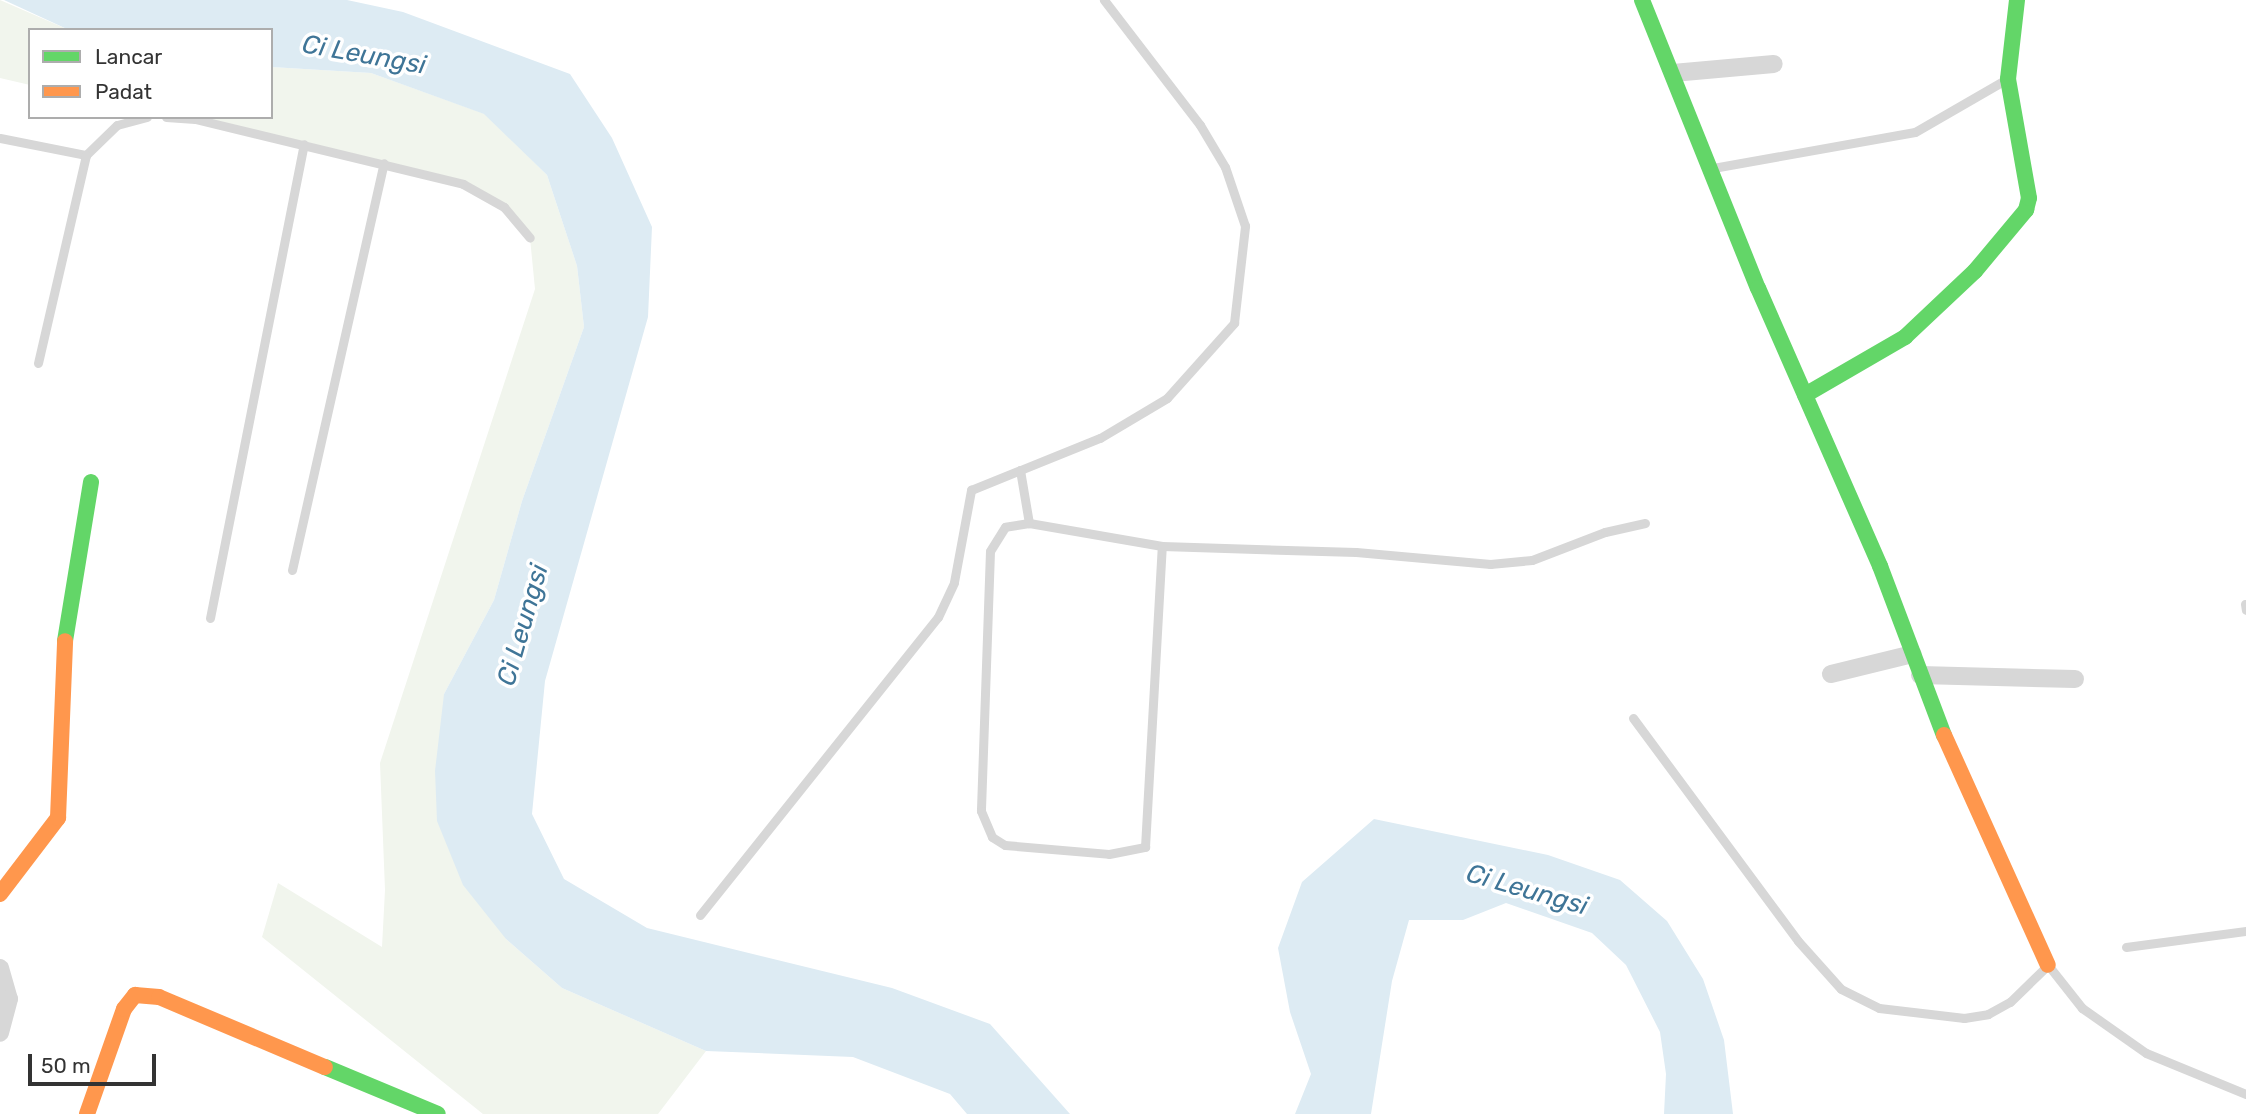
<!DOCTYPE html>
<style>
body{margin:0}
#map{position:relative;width:2246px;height:1114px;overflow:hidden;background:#fff;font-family:Rubik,sans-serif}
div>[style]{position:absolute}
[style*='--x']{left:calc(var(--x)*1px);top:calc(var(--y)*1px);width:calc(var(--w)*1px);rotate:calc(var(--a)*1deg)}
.green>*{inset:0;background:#f1f5ed}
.water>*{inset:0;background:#ddebf3}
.lane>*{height:9px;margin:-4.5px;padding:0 4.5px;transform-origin:4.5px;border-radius:4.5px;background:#d7d7d7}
.street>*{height:18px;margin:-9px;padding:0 9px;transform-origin:9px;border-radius:9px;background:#d7d7d7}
.fast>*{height:16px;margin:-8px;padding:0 8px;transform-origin:8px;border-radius:8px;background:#63d668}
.slow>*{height:16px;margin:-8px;padding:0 8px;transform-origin:8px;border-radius:8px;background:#ff974d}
span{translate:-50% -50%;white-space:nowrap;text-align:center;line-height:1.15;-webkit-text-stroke:7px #fff;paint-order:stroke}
.water-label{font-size:26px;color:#3f7597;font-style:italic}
.legend{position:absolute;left:28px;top:28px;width:245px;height:91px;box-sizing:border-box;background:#fff;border:2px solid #adadad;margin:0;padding:9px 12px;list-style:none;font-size:21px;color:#333}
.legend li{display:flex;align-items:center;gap:14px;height:35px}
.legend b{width:35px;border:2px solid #adadad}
.scale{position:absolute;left:28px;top:1054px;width:128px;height:32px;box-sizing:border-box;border:4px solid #333;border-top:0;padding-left:9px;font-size:21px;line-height:24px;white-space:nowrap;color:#333;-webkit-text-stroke:5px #fff;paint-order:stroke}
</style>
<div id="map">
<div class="green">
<i style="clip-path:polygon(0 0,69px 30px,30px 30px,30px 85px,0 78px)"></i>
<i style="clip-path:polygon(271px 67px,371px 73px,485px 114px,547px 175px,577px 266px,584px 327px,522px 501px,494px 600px,444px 694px,506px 939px,562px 988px,706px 1051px,658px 1114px,483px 1114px,262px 937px,278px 883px,382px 947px,385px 890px,380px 763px,535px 289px,530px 238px,504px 207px,463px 184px,171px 117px,271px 117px)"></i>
</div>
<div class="water">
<i style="clip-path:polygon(4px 0,347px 0,403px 12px,570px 74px,612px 138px,652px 227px,648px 317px,545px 681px,532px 814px,564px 879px,647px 928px,892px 988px,990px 1024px,1070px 1114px,967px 1114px,950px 1094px,853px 1057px,706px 1051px,562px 988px,506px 939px,463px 885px,437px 821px,435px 771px,444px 694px,494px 600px,522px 501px,584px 327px,577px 266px,547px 175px,484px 114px,371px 73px,271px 67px,271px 30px,69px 30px)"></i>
<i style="clip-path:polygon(1374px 819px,1548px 855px,1620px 880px,1667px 921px,1703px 979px,1724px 1040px,1733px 1114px,1664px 1114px,1666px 1074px,1660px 1032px,1626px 965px,1592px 933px,1506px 903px,1463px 920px,1409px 920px,1392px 981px,1371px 1114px,1295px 1114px,1311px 1074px,1290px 1012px,1278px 948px,1302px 882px)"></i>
</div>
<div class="lane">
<i style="--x:166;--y:117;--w:29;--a:4"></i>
<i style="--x:195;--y:119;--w:276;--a:13.6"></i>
<i style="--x:463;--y:184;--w:47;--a:29.3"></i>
<i style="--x:504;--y:207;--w:40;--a:50"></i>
<i style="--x:0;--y:138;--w:88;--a:11.2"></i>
<i style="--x:86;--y:155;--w:43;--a:-44.1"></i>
<i style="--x:117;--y:125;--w:31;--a:-15"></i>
<i style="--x:1713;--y:168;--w:205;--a:-10.1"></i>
<i style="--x:1915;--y:132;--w:104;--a:-30"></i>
<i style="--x:38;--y:363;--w:213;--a:-77"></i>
<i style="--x:1020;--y:470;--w:54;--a:80.4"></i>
<i style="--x:1029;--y:523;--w:135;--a:9.8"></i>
<i style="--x:1162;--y:546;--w:194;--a:1.8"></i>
<i style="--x:1356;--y:552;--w:135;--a:5.1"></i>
<i style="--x:1490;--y:564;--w:42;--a:-5.4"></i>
<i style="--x:1532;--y:560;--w:78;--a:-21"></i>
<i style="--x:1605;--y:532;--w:41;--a:-12.7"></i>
<i style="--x:1029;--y:523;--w:24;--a:171"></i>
<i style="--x:1005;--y:527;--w:28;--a:122"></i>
<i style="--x:990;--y:551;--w:260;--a:92"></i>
<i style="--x:981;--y:811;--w:28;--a:67"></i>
<i style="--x:992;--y:837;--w:15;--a:32"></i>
<i style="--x:1005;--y:845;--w:104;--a:4.9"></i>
<i style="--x:1109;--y:854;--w:37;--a:-11"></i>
<i style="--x:1145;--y:847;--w:301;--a:-86.8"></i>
<i style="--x:292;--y:570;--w:417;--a:-77.3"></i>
<i style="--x:2245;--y:604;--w:6;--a:81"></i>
<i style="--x:210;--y:618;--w:483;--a:-78.8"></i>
<i style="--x:1633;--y:718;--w:277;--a:53.5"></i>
<i style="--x:1798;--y:941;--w:64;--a:48.1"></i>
<i style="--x:1841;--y:989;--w:42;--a:26.6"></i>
<i style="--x:1879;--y:1008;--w:86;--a:6.7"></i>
<i style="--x:1964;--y:1018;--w:24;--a:-9"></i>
<i style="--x:1988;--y:1014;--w:25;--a:-29"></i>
<i style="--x:2010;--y:1002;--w:53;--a:-44.2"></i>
<i style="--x:2048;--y:965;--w:55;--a:51.7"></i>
<i style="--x:2082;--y:1008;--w:78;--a:35.1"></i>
<i style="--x:2146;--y:1053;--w:108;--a:22.3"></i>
<i style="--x:700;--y:915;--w:381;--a:-51.4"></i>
<i style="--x:938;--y:617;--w:38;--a:-65"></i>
<i style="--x:954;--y:582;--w:94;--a:-79.5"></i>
<i style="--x:971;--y:490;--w:139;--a:-22"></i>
<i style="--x:1100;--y:438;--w:78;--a:-30.8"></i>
<i style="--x:1167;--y:398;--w:101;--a:-48.2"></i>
<i style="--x:1234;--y:323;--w:98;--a:-83.5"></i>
<i style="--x:1245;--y:226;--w:62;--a:-108.7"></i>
<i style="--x:1225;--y:167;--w:49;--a:-120.8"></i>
<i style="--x:1200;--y:125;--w:158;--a:-127.5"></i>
<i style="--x:2126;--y:947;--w:121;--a:-7.6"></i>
</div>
<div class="street">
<i style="--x:1673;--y:73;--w:101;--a:-5.1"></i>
<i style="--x:1831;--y:674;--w:84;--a:-13.7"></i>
<i style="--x:1920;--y:675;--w:155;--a:1.5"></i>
<i style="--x:0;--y:968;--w:32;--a:74"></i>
<i style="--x:9;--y:999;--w:35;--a:105"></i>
</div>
<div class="fast">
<i style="--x:1642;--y:0;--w:310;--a:68.1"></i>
<i style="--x:1758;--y:288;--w:304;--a:66.3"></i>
<i style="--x:1880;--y:566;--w:181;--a:69.3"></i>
<i style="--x:1805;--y:395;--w:116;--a:-30.1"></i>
<i style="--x:1905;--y:337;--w:96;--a:-43.3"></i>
<i style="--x:1975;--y:271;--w:80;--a:-50.1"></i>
<i style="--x:2026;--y:210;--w:12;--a:-76"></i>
<i style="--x:2029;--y:198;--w:121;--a:-100"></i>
<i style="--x:2008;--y:79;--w:80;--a:-83.5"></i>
<i style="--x:65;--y:641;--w:161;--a:-80.7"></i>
<i style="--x:325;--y:1067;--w:122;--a:22.6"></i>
</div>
<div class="slow">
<i style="--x:1944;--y:735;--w:252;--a:65.7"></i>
<i style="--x:0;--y:894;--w:96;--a:-52.7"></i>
<i style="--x:58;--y:818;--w:177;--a:-87.7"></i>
<i style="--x:87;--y:1114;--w:111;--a:-70.6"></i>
<i style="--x:124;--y:1009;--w:18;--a:-52"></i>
<i style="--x:135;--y:995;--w:24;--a:5"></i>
<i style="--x:159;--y:997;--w:180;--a:22.9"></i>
</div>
<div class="water-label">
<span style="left:364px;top:55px;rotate:10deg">Ci Leungsi</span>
<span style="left:523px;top:625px;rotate:-74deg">Ci Leungsi</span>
<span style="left:1527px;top:890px;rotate:16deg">Ci Leungsi</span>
</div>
<ul class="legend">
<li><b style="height:9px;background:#63d668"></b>Lancar</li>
<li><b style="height:9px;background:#ff974d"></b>Padat</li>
</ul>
<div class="scale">50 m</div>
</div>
